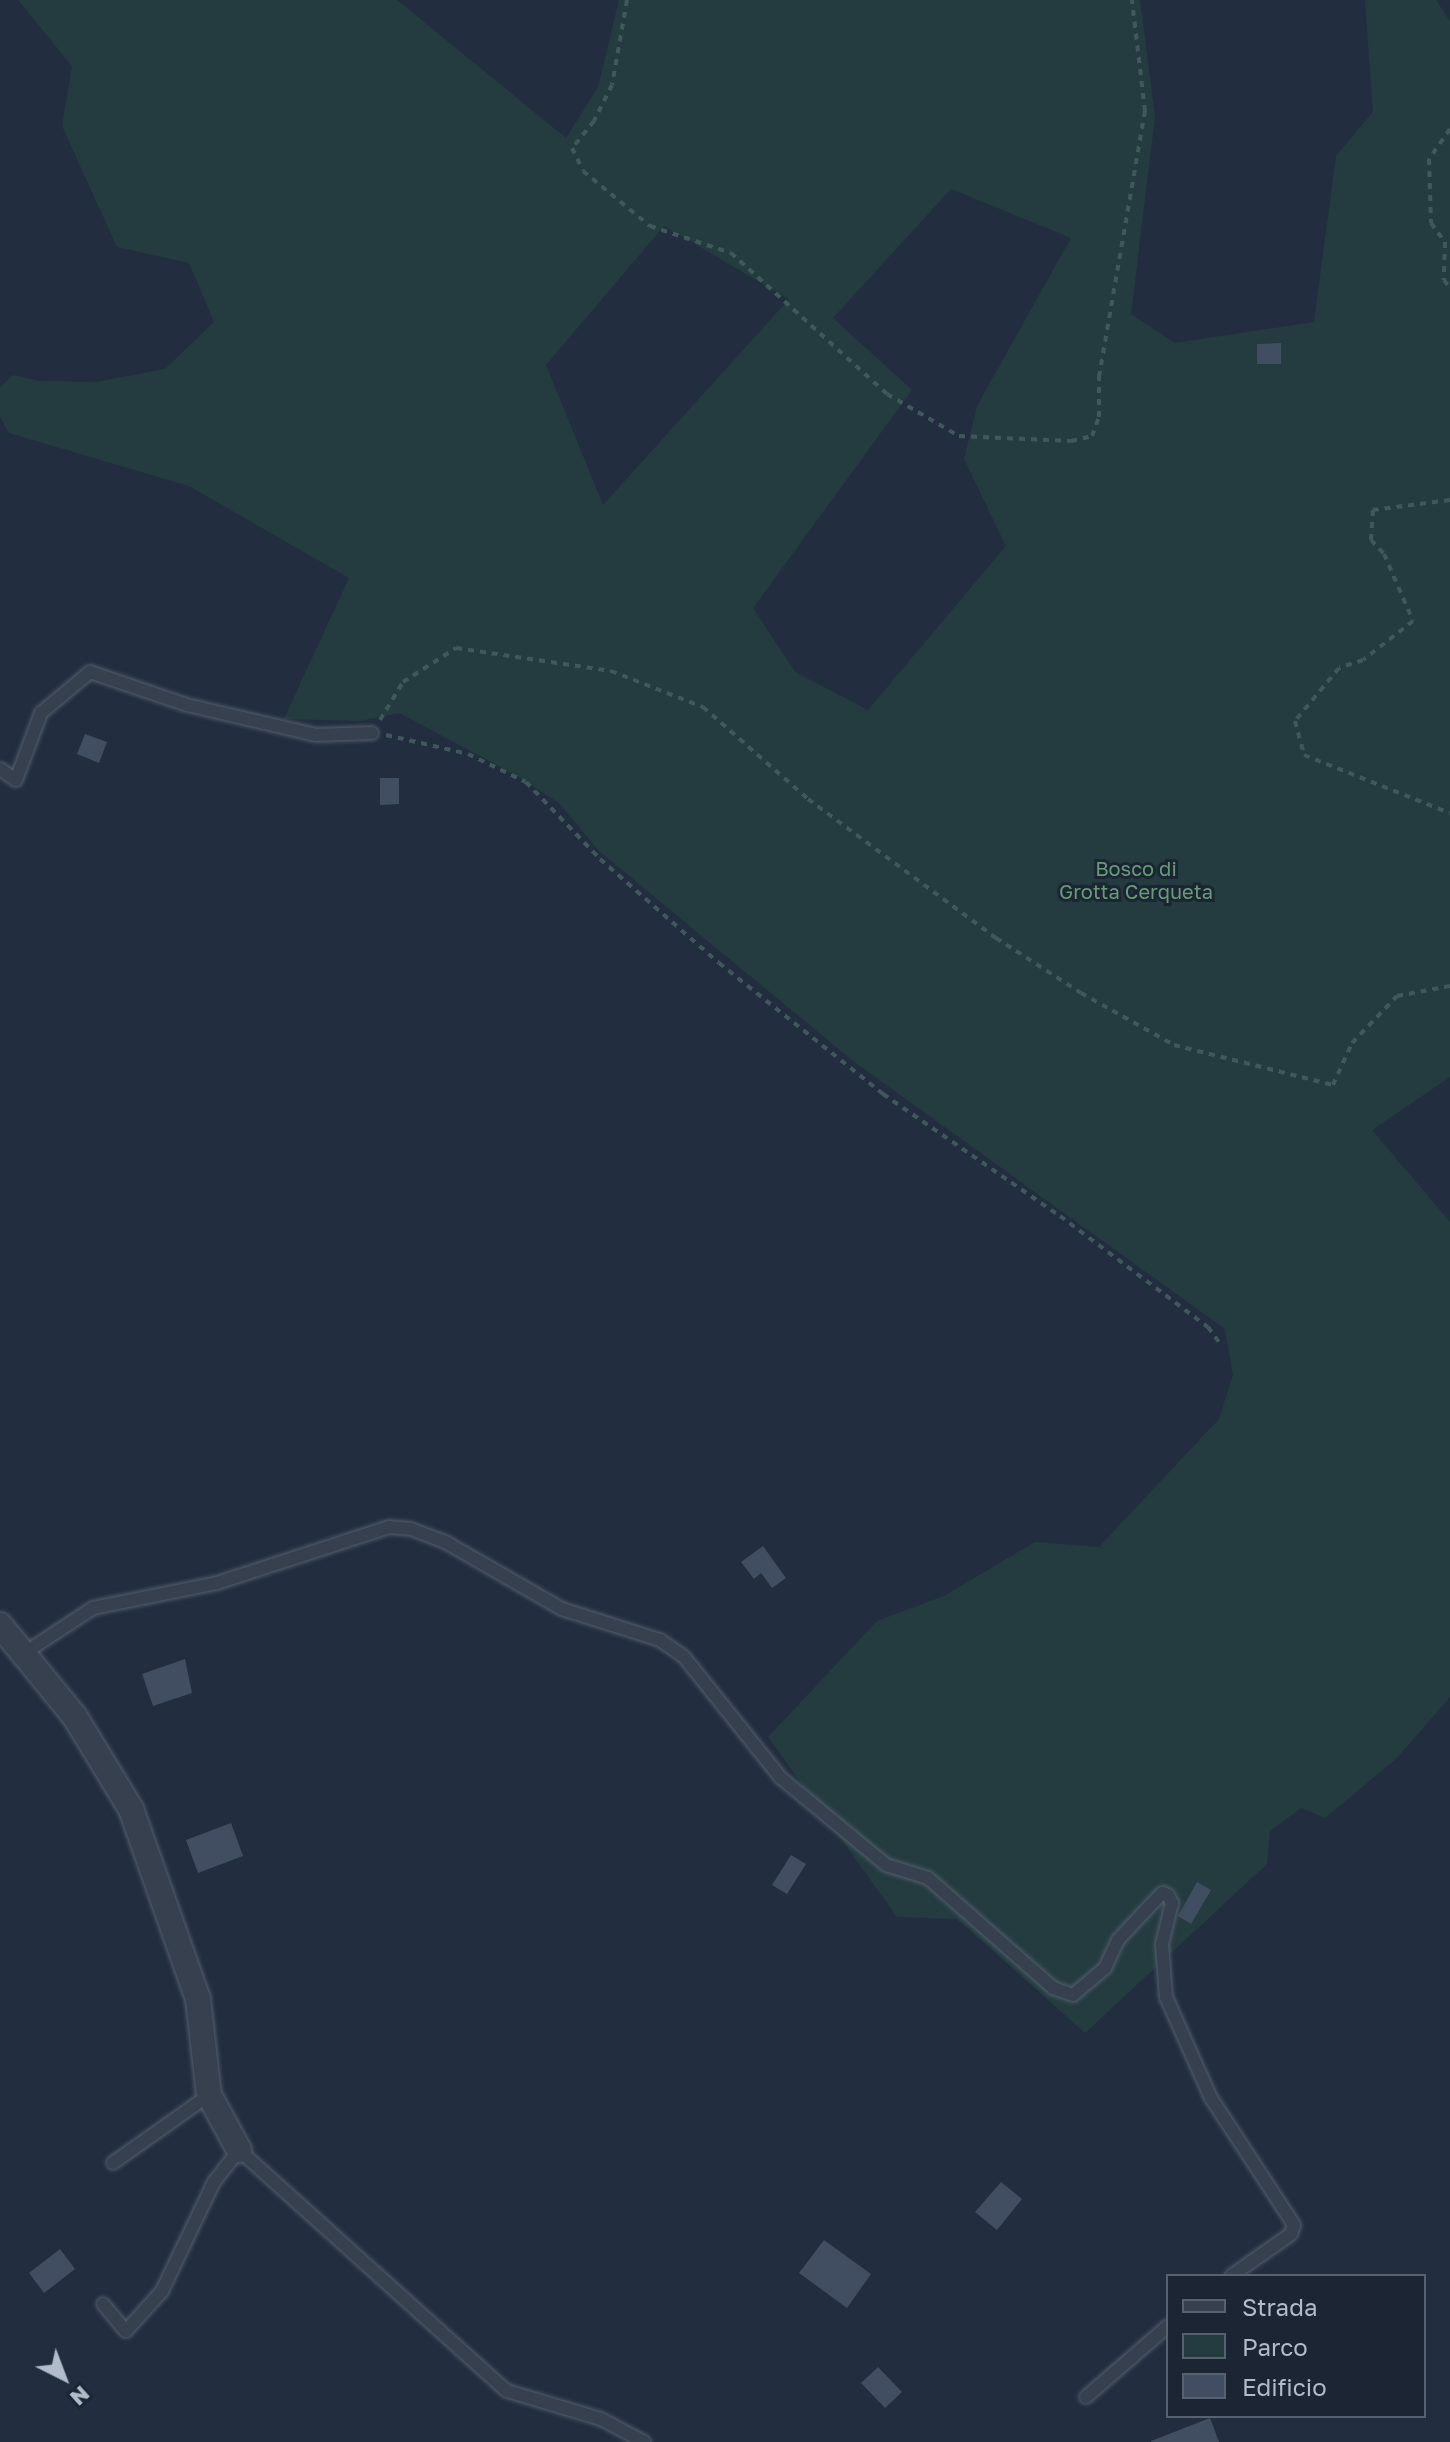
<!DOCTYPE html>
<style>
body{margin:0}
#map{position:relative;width:1450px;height:2442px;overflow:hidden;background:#222e3f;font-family:"Golos Text",sans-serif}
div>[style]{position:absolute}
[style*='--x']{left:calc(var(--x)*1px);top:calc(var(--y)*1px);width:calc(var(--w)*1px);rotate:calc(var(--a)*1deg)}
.green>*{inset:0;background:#243c40}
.building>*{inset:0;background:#414e61}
.path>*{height:4px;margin-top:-2px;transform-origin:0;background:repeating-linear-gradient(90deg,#3f585a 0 6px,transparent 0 12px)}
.roads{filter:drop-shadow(0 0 2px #545e6d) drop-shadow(0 0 2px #545e6d)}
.service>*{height:12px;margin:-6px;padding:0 6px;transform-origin:6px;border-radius:6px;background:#36404f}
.minor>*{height:24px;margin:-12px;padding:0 12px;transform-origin:12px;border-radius:12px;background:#36404f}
span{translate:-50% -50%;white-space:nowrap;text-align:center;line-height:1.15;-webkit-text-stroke:6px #1b2534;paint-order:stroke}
.park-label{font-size:20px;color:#689c74}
.legend{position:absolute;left:1166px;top:2274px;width:260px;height:144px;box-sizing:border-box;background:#1b2534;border:2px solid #576170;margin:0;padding:10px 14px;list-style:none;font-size:24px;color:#b2bbca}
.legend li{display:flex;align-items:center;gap:16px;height:40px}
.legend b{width:40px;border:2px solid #576170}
.north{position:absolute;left:24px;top:2338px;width:80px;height:80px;-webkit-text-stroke:6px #1b2534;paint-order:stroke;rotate:138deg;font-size:22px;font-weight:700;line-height:32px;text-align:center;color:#b2bbca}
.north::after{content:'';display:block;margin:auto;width:28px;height:36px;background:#b2bbca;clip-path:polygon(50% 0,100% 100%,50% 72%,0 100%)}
</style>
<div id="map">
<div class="green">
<i style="clip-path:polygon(evenodd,18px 0,397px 0,566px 138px,598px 87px,619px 0,1140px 0,1155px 117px,1131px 314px,1175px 343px,1314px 322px,1336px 156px,1373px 112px,1365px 0,1436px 0,1450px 21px,1450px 1077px,1372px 1130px,1450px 1222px,1450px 1697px,1396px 1759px,1325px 1818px,1301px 1808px,1270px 1831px,1267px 1864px,1085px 2033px,957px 1919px,897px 1917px,768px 1737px,877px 1621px,944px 1596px,1035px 1542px,1099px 1547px,1219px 1419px,1233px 1375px,1225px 1329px,853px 1061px,599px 851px,559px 803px,516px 775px,399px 713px,360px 721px,284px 719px,349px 578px,189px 486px,9px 433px,0 417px,0 387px,13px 375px,39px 381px,96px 382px,165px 369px,214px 322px,189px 263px,117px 247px,62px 126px,72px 66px,18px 0,951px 189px,1071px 238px,977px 406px,964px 459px,1006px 546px,868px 710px,795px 672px,753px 608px,912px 390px,833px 318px,951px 189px,18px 0,664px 226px,789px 299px,603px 505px,546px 365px,664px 226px)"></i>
</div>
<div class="building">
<i style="clip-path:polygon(1281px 343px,1281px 364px,1257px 364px,1257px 344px)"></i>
<i style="clip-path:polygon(85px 734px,107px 742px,99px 763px,77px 754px)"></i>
<i style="clip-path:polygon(380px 778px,399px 778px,399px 804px,380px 805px)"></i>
<i style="clip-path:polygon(763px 1546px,786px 1578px,772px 1588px,761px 1573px,754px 1579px,741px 1562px)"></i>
<i style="clip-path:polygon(185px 1659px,192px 1693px,153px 1706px,142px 1674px)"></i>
<i style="clip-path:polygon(231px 1823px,243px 1856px,198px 1873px,186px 1840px)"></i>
<i style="clip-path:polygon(791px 1855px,806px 1864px,787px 1894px,772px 1885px)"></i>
<i style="clip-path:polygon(1197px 1882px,1211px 1890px,1191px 1924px,1178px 1916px)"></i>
<i style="clip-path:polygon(1001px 2182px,1022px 2199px,997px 2230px,975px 2212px)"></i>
<i style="clip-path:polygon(824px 2240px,871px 2274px,847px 2308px,799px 2273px)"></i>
<i style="clip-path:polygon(60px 2249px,75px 2269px,44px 2293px,29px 2273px)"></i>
<i style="clip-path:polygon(878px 2367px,902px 2392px,885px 2408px,861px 2383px)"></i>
<i style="clip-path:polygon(1210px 2418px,1219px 2442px,1151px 2442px,1151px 2441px)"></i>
</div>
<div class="path">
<i style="--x:627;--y:0;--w:86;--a:100"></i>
<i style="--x:612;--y:85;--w:40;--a:116.6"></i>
<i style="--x:594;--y:121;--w:35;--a:129"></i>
<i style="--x:572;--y:148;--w:25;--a:64"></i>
<i style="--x:583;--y:171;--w:87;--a:39.4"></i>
<i style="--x:650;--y:226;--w:85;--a:18.4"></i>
<i style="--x:731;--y:253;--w:210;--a:42.1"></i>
<i style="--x:887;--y:394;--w:83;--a:30.3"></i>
<i style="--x:959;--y:436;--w:112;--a:2.6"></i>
<i style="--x:1071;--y:441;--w:22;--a:-13"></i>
<i style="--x:1092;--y:436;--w:20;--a:-70"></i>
<i style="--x:1099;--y:417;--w:40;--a:-90"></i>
<i style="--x:1099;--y:377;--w:270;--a:-80.2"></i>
<i style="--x:1145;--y:111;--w:112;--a:-96.7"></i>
<i style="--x:1450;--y:129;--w:37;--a:125"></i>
<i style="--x:1429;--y:159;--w:64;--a:88.2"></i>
<i style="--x:1431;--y:223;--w:24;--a:54"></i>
<i style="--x:1445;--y:242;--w:38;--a:92"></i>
<i style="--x:1444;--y:280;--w:10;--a:53"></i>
<i style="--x:1450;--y:500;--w:78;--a:172.6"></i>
<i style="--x:1373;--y:510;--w:30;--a:94"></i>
<i style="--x:1371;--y:540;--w:19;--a:47"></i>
<i style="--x:1384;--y:554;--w:73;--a:66.6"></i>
<i style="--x:1413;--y:621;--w:63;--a:142"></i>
<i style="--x:1363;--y:660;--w:25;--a:162"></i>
<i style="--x:1339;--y:668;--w:69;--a:129.7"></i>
<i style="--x:1295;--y:721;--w:35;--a:75"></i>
<i style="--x:1304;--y:755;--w:157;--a:21.7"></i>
<i style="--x:380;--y:720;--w:44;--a:-58.8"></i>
<i style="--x:403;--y:682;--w:63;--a:-32.7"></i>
<i style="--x:456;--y:648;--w:157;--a:8.4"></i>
<i style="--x:611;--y:671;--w:99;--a:21.4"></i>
<i style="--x:703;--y:707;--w:140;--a:41.2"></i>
<i style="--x:808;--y:799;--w:234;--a:36.5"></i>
<i style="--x:996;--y:938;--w:101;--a:32.9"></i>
<i style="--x:1081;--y:993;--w:107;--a:29.2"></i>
<i style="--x:1174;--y:1045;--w:164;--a:14.1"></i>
<i style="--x:1333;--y:1085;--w:46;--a:-65.7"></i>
<i style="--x:1352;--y:1043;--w:65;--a:-46.2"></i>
<i style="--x:1397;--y:996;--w:54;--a:-10.7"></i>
<i style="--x:386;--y:735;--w:84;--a:13"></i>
<i style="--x:468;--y:754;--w:64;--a:25.8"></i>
<i style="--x:526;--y:782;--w:107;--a:46.1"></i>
<i style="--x:600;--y:859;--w:158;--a:41.2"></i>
<i style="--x:719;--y:963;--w:210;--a:38.6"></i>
<i style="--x:883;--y:1094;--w:215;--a:34.6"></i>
<i style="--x:1060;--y:1216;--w:185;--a:36.9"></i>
<i style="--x:1208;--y:1327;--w:19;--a:54"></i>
</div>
<div class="roads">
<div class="service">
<i style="--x:0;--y:769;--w:19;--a:35"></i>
<i style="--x:16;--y:780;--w:72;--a:-69.5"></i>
<i style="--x:41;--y:713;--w:64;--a:-39.9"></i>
<i style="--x:90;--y:672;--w:102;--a:18.8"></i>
<i style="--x:187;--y:705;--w:132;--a:13.1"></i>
<i style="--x:316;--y:735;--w:56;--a:-2"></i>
<i style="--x:23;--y:1654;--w:84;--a:-33.3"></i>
<i style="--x:93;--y:1608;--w:126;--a:-11.4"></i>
<i style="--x:217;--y:1583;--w:181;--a:-18"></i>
<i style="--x:389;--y:1527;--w:22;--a:5"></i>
<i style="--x:411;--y:1529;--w:39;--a:21"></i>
<i style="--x:447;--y:1543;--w:133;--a:29.9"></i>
<i style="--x:562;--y:1609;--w:103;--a:17.6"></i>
<i style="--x:660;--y:1640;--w:29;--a:35"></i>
<i style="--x:684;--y:1657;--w:155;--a:51.3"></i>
<i style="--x:781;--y:1778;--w:136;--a:39.6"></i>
<i style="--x:886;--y:1865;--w:44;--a:17.2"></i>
<i style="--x:928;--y:1878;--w:167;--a:41.3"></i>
<i style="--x:1053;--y:1988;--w:21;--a:19"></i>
<i style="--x:1073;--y:1995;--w:42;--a:-40.2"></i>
<i style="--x:1105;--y:1968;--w:31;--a:-65"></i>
<i style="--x:1118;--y:1940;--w:37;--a:-47"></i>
<i style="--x:1143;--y:1913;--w:28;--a:-46"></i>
<i style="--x:1162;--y:1893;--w:6;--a:18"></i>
<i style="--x:1168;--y:1895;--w:9;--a:63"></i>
<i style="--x:1172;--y:1903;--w:42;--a:103.7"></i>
<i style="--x:1162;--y:1944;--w:53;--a:85.7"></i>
<i style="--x:1166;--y:1997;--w:111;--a:66"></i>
<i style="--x:1211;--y:2098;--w:152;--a:56.8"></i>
<i style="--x:1294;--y:2225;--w:9;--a:108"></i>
<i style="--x:1291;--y:2234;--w:73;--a:145"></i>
<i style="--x:113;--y:2163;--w:118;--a:-35.3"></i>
<i style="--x:103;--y:2304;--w:35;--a:50"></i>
<i style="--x:126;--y:2331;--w:54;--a:-48"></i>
<i style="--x:162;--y:2291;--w:121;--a:-64.5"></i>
<i style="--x:214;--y:2182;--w:41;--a:-52"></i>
<i style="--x:239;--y:2150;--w:360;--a:42"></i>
<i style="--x:507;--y:2391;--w:98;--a:16.6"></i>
<i style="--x:601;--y:2419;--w:49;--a:28.1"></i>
<i style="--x:1086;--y:2397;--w:108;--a:-40.9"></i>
</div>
<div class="minor">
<i style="--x:0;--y:1625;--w:119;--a:50.8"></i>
<i style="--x:75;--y:1717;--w:108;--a:58.7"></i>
<i style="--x:131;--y:1809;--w:201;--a:70.6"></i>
<i style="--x:198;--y:1999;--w:97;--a:83.5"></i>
<i style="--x:209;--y:2095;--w:63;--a:61.4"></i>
</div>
</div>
<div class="park-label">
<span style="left:1136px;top:880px">Bosco di<br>Grotta Cerqueta</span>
</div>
<ul class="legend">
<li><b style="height:10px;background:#36404f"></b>Strada</li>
<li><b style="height:22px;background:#243c40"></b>Parco</li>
<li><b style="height:22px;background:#414e61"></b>Edificio</li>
</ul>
<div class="north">N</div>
</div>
